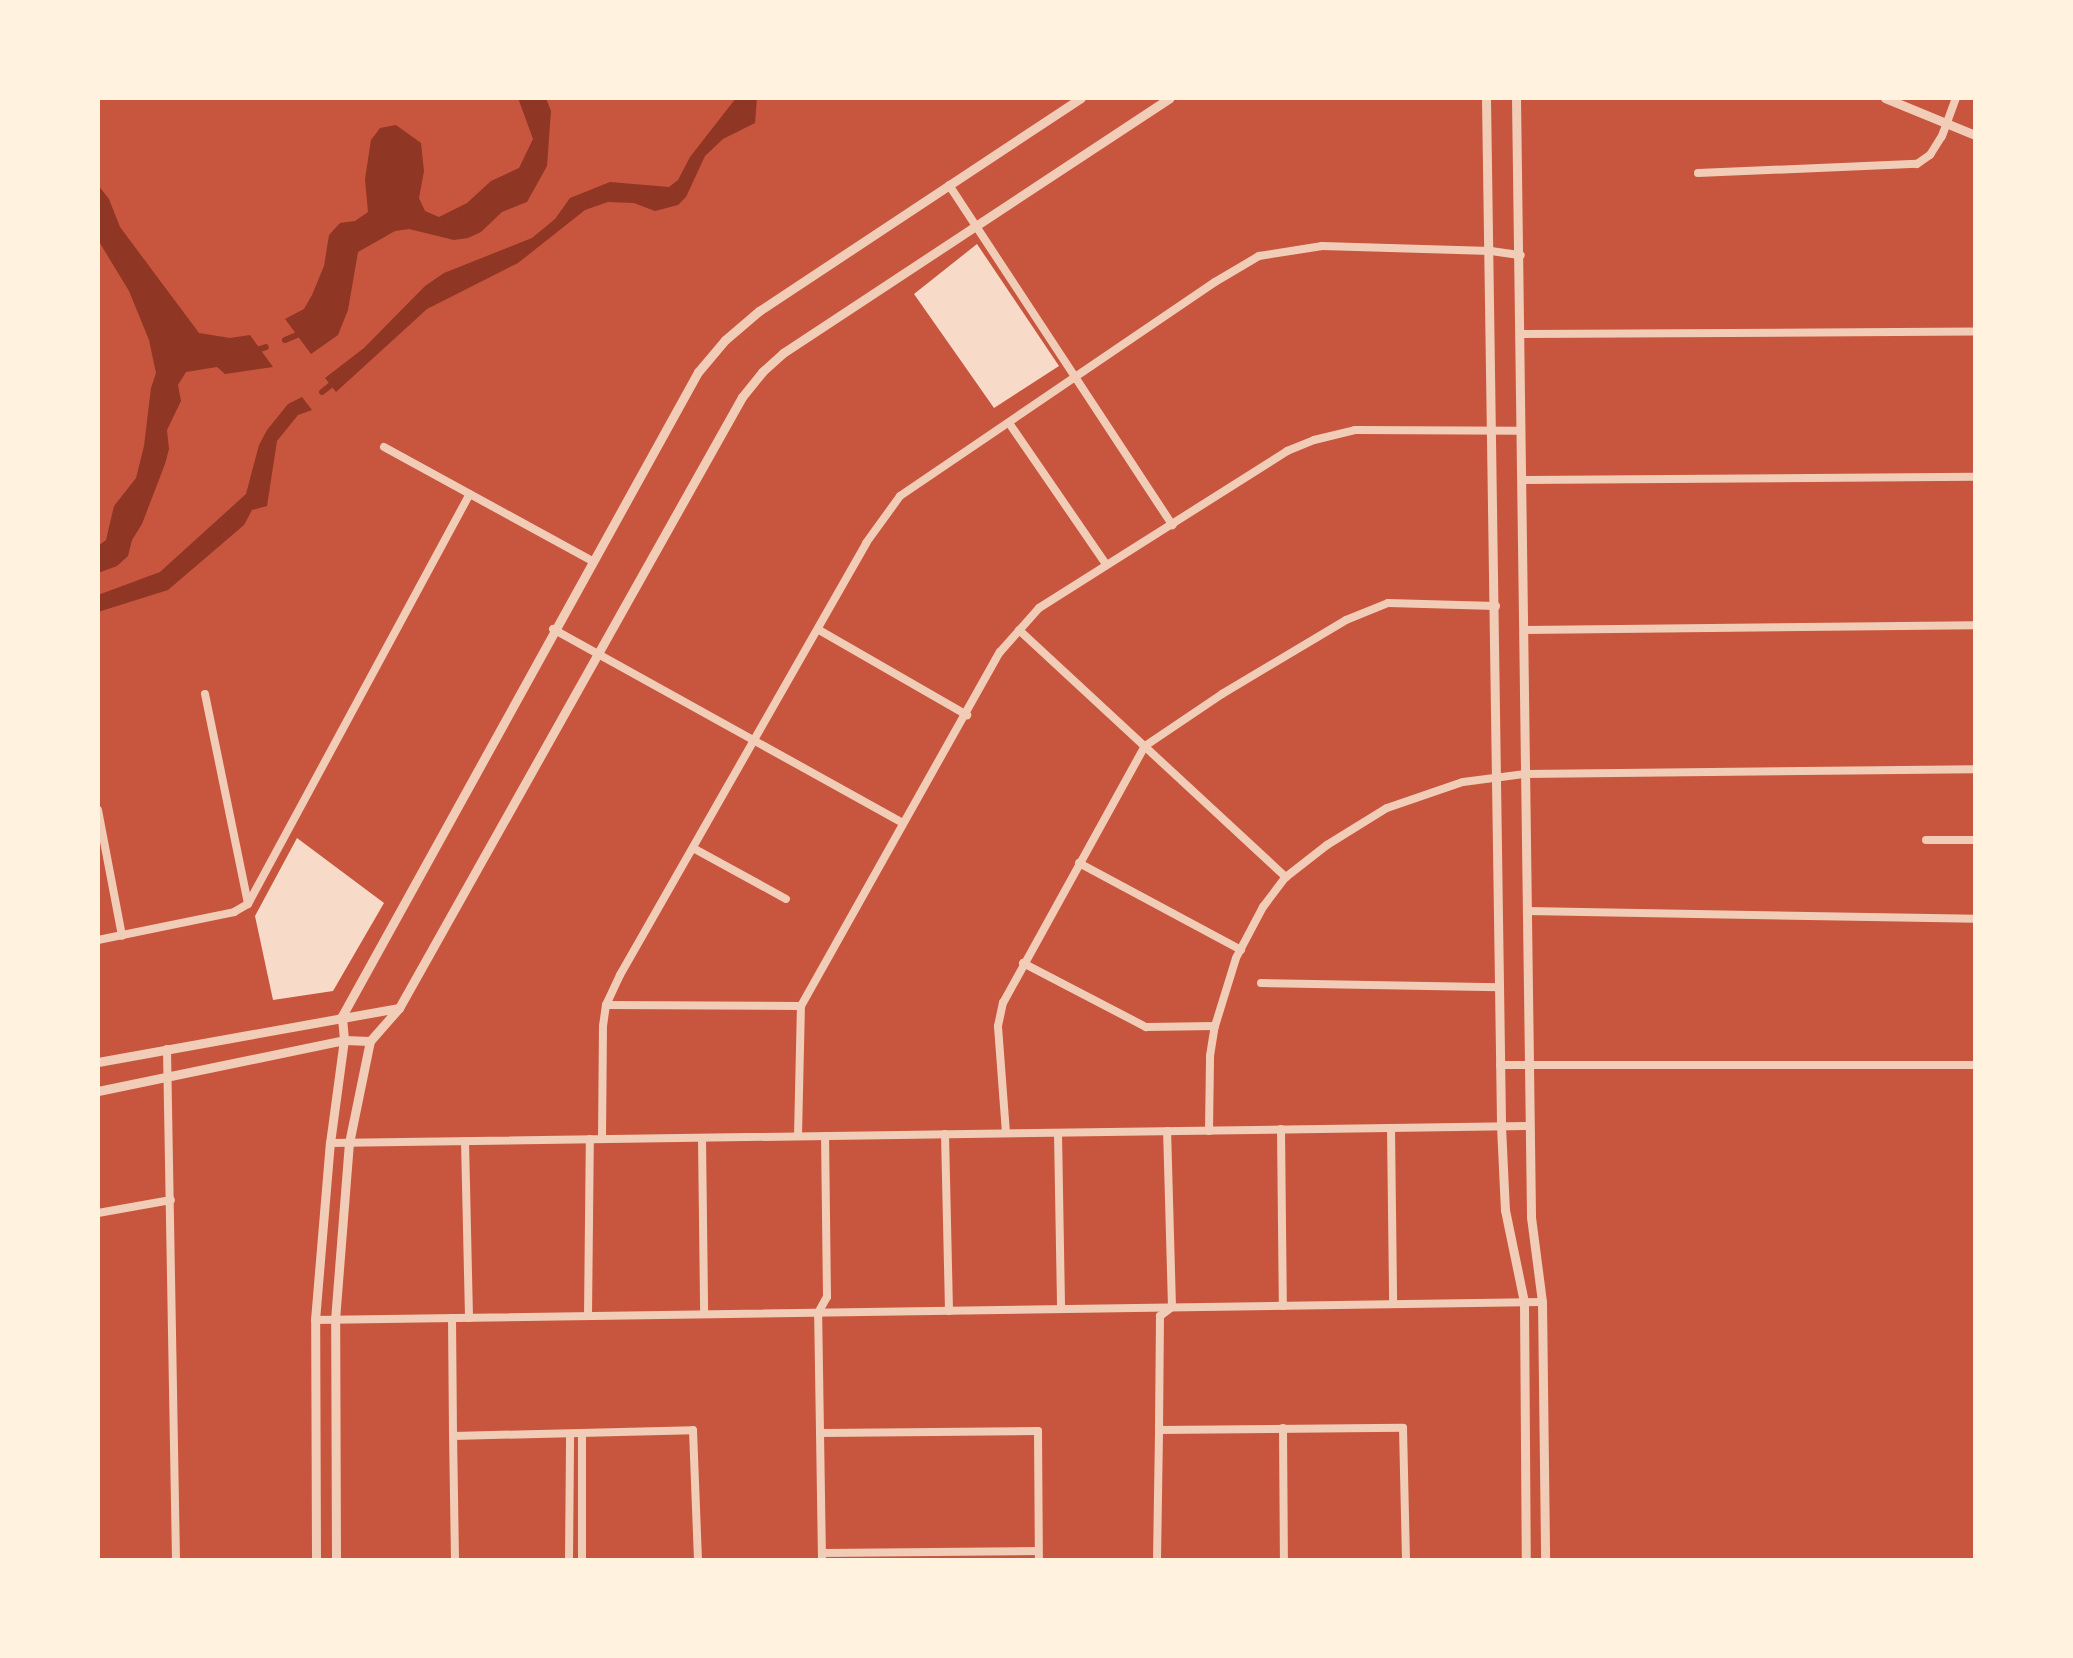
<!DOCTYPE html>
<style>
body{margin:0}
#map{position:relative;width:2073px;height:1658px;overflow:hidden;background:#c8553d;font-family:"Work Sans",sans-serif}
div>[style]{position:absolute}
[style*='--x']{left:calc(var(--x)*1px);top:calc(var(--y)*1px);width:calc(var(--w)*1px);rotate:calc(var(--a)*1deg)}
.water>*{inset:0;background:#8f3625}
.stream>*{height:6px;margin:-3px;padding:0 3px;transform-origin:3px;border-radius:3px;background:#8f3625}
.building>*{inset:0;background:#f7dbc8}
.minor>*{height:8px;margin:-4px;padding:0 4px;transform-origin:4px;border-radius:4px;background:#f1ccb7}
.tertiary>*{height:9px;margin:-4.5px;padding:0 4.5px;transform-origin:4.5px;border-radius:4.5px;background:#f1ccb7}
span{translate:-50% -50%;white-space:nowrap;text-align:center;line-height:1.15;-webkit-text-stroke:6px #fff3e0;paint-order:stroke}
.frame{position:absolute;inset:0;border:100px solid #fff3e0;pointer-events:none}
</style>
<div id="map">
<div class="water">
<i style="clip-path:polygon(518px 98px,546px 98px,551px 111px,547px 166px,527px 202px,502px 212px,481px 232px,468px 238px,454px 240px,409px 229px,395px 231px,358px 252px,348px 310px,338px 335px,311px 354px,285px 319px,304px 309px,312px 295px,324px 266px,329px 235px,340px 223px,355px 221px,368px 212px,365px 179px,371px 140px,380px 128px,396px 125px,421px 143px,424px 171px,419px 198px,425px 211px,439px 217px,467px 203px,491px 181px,519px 168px,533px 139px)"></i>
<i style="clip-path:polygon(736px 98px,757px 98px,755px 123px,723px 139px,705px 156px,686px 197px,678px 205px,655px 211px,634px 203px,608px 202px,585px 210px,518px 263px,427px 309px,336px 392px,325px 378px,364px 348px,425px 286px,444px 273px,532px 238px,555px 219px,570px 198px,610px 182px,669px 187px,678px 180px,690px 157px)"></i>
<i style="clip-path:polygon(98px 185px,109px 199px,120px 227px,199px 333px,230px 338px,250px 335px,273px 367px,225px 374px,217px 367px,186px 372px,178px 385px,181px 401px,167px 430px,169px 449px,165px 464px,142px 524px,132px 540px,128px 556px,117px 566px,98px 573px,98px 546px,106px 540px,114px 506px,136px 478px,144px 446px,151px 388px,156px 373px,149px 340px,129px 291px,98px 240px)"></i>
<i style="clip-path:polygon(302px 397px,312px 410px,298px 415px,277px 441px,267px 506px,252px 510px,244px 525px,168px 590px,98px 612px,98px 595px,160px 572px,246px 494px,259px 445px,267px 430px,288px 404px)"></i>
</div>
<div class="stream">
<i style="--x:285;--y:340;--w:13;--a:-23"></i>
<i style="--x:260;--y:349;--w:6;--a:-18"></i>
<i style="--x:322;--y:392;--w:11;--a:-38"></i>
</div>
<div class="building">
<i style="clip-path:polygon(977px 244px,1059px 366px,994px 408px,914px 294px)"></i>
<i style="clip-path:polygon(297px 838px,384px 903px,333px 991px,273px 1000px,255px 916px)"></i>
</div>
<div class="minor">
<i style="--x:1698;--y:173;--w:219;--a:-2.4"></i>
<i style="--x:1917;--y:164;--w:16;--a:-35"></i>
<i style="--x:1930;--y:155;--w:22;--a:-58"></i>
<i style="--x:1942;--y:136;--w:40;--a:-69.8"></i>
<i style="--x:949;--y:185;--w:407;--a:56.7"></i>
<i style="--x:1521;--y:334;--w:454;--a:-0.3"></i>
<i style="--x:1009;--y:423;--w:171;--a:55.5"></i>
<i style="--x:384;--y:447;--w:237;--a:28.7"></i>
<i style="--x:1522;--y:480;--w:453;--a:-0.4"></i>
<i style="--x:553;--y:629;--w:400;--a:29"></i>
<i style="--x:819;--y:630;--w:171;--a:29.9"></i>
<i style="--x:1019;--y:630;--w:364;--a:42.8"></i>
<i style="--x:1525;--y:630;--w:450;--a:-0.6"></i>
<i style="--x:205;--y:694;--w:214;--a:78.4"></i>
<i style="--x:98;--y:810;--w:128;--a:79.2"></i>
<i style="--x:1926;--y:840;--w:49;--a:0"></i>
<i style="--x:693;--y:848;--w:106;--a:28.7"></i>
<i style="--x:1079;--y:863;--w:184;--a:28.2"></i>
<i style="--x:1527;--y:911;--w:448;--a:1"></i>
<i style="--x:98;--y:940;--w:139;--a:-11.6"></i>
<i style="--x:234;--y:912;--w:16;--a:-30"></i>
<i style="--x:248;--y:904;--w:466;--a:-61.6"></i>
<i style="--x:1023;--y:963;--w:139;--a:27.5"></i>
<i style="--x:1146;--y:1027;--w:69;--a:-0.8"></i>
<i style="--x:1261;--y:983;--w:238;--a:1"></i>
<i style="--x:606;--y:1005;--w:195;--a:0.3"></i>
<i style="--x:167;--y:1049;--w:511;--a:88.99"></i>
<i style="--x:1500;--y:1065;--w:475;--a:0"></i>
<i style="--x:1391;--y:1128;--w:176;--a:89.3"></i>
<i style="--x:1281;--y:1129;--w:177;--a:89.4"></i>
<i style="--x:1209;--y:1131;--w:75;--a:-89.2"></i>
<i style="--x:1210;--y:1056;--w:30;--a:-81"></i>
<i style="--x:1215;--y:1026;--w:71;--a:-72.8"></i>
<i style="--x:1236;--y:958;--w:58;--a:-62.1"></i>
<i style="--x:1263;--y:907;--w:38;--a:-53"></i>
<i style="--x:1286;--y:877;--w:52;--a:-38"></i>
<i style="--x:1327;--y:845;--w:70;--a:-31.7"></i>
<i style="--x:1387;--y:808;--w:80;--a:-18.9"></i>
<i style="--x:1463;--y:782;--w:63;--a:-7.4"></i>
<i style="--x:1525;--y:774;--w:450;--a:-0.6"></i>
<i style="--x:1006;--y:1133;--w:107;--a:-94.3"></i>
<i style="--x:998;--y:1026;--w:24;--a:-78"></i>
<i style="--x:1003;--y:1003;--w:294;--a:-61.1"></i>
<i style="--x:1145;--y:746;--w:93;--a:-34"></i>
<i style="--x:1222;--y:694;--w:144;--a:-30.8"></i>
<i style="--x:1346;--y:620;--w:45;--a:-22"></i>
<i style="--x:1388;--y:603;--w:108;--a:1.6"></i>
<i style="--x:1058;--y:1133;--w:176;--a:89"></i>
<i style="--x:945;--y:1134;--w:177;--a:88.7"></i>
<i style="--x:798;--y:1136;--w:130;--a:-88.7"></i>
<i style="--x:801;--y:1006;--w:406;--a:-60.7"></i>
<i style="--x:1000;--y:652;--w:59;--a:-48.4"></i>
<i style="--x:1039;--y:608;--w:294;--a:-32.3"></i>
<i style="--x:1287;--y:451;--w:29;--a:-22"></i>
<i style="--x:1314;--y:440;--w:42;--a:-13.7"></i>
<i style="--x:1355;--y:430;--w:166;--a:0.3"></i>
<i style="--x:702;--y:1138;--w:176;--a:89.3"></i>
<i style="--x:602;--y:1139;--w:113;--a:-89.5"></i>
<i style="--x:603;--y:1026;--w:21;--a:-82"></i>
<i style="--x:606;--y:1005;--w:33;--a:-65"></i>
<i style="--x:620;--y:975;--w:497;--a:-60.3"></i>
<i style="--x:866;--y:543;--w:58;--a:-54.1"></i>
<i style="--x:900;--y:496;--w:381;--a:-34.2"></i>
<i style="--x:1215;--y:282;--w:51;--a:-30.6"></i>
<i style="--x:1259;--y:256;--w:64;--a:-9"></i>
<i style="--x:1322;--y:246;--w:169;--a:1.7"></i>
<i style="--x:1491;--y:251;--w:30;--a:8"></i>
<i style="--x:465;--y:1141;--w:177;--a:88.7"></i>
<i style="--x:330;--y:1143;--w:1200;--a:-0.81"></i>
<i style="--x:98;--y:1213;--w:74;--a:-10.1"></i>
<i style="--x:588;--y:1316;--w:177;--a:-89.4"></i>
<i style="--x:452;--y:1318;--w:118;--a:89.5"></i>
<i style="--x:315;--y:1320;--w:1227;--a:-0.84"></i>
<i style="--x:1283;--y:1428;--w:132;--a:89.6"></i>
<i style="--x:1159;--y:1430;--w:114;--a:-89.5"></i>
<i style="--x:1160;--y:1316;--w:15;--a:-37"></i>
<i style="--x:1172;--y:1307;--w:176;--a:-91.6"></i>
<i style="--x:821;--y:1433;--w:217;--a:-0.5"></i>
<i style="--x:1038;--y:1431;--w:129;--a:89.6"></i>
<i style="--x:822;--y:1553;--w:216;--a:-0.5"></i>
<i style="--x:455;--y:1560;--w:124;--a:-90.9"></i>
<i style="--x:453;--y:1436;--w:240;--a:-1.4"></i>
<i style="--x:693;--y:1430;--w:130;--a:87.8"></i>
<i style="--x:569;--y:1560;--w:126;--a:-89.5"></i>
<i style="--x:582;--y:1560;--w:127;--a:-90"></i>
<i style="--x:822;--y:1560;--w:247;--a:-90.9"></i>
<i style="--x:818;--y:1313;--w:18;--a:-61"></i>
<i style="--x:827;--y:1297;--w:161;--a:-90.7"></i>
<i style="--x:1157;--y:1560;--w:130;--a:-89.1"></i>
<i style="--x:1159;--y:1430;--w:244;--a:-0.5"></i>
<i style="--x:1403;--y:1428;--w:132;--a:88.7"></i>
</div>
<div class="tertiary">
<i style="--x:1486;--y:98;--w:1028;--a:89.16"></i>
<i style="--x:1501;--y:1126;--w:84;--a:87.3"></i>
<i style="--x:1505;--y:1210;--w:94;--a:78.3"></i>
<i style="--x:1524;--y:1302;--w:258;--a:89.6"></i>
<i style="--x:1516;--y:98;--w:1119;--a:89.23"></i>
<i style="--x:1531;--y:1217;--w:86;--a:82.6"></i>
<i style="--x:1542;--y:1302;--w:258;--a:89.3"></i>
<i style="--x:1885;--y:98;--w:97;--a:22.3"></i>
<i style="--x:98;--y:1062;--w:306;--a:-10.2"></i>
<i style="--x:98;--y:1091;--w:251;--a:-11.7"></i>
<i style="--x:344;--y:1040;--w:26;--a:2"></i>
<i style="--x:316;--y:1560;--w:240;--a:-90.2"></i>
<i style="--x:315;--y:1320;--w:178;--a:-85.2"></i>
<i style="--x:330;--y:1143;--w:104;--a:-82.3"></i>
<i style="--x:344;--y:1040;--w:24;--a:-95"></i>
<i style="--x:342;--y:1016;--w:736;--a:-61.07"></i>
<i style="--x:698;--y:372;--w:42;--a:-49.8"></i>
<i style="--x:725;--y:340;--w:45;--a:-40.5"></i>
<i style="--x:759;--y:311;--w:386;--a:-33.5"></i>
<i style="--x:336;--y:1560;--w:240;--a:-90.2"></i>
<i style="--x:335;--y:1320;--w:178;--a:-85.5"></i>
<i style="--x:349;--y:1143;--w:104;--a:-78.4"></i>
<i style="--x:370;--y:1041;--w:44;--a:-48.7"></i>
<i style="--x:399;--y:1008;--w:701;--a:-60.69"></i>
<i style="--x:742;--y:397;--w:32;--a:-51"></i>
<i style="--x:762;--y:372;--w:28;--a:-42"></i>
<i style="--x:783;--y:353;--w:463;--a:-33.4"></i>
</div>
<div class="frame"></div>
</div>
